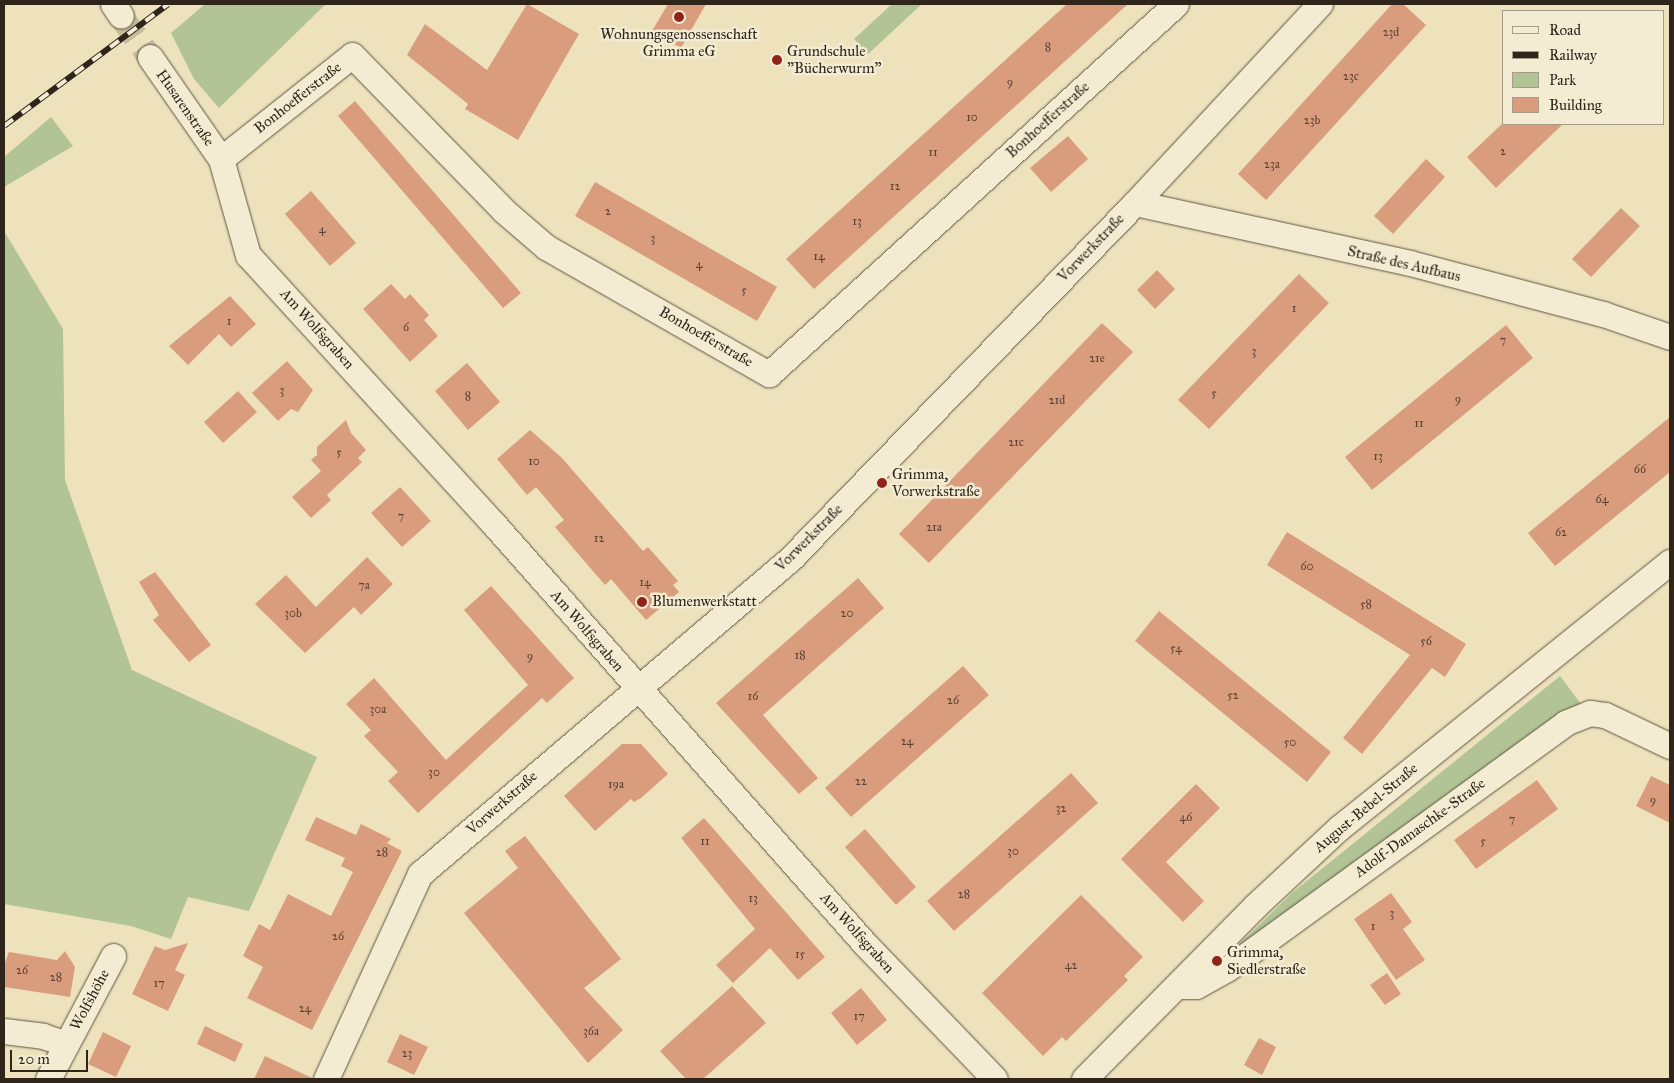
<!DOCTYPE html>
<meta charset="utf-8">
<style>
body{margin:0}
#map{position:relative;width:1674px;height:1083px;overflow:hidden;background:#ede2bc;font-family:"IM FELL Great Primer",serif}
div>[style]{position:absolute}
[style*='--x']{left:calc(var(--x)*1px);top:calc(var(--y)*1px);width:calc(var(--w)*1px);rotate:calc(var(--a)*1deg)}
.green>*{inset:0;background:#b2c496}
.building>*{inset:0;background:#d99d7e}
.minor-tunnel>*{height:25px;margin-top:-12.5px;transform-origin:0;background:repeating-linear-gradient(90deg,#c7bc9c 0 25px,transparent 0 37px)}
.roads{filter:drop-shadow(0 0 1px #5e5442) drop-shadow(0 0 1px #5e5442)}
.minor>*{height:25px;margin:-12.5px;padding:0 12.5px;transform-origin:12.5px;border-radius:12.5px;background:#f3ecd3}
.rail>*{height:5.5px;margin-top:-2.75px;transform-origin:0;background:repeating-linear-gradient(90deg,#f3ecd3 0 11px,#2f251a 0 22px);box-sizing:border-box;border-block:1px solid #2f251a}
.dots>*{width:14px;height:14px;translate:-50% -50%;box-sizing:border-box;border:2px solid #f3ecd3;border-radius:50%}
span{translate:-50% -50%;white-space:nowrap;text-align:center;line-height:1.15;-webkit-text-stroke:5px #f3ecd3;paint-order:stroke}
.number-label{font-size:12px;color:#5a4333}
.number-label span{-webkit-text-stroke-width:0}
.poi-label{font-size:15px;color:#2f251a}
.left{translate:0 -50%;text-align:left}
.street-label{font-size:15px;color:#2f251a}
.frame{position:absolute;inset:0;border:5px solid #2f251a;pointer-events:none}
.legend{position:absolute;left:1502px;top:10px;width:162px;height:115px;box-sizing:border-box;background:#f3ecd3;border:1px solid #a59c89;margin:0;padding:6px 9px;list-style:none;font-size:15px;color:#2f251a}
.legend li{display:flex;align-items:center;gap:10px;height:25px}
.legend b{width:25px;border:1px solid #a59c89}
.scale{position:absolute;left:10px;top:1050px;width:78px;height:22px;box-sizing:border-box;border:2px solid #2f251a;border-top:0;padding-left:6px;font-size:15px;line-height:18px;white-space:nowrap;color:#2f251a;-webkit-text-stroke:4px #f3ecd3;paint-order:stroke}
</style>
<div id="map">
<div class="green">
<i style="clip-path:polygon(205px 4px,326px 4px,219px 108px,194px 79px,171px 33px)"></i>
<i style="clip-path:polygon(892px 4px,922px 4px,868px 54px,854px 39px)"></i>
<i style="clip-path:polygon(51px 117px,73px 146px,4px 187px,4px 157px)"></i>
<i style="clip-path:polygon(4px 231px,63px 329px,65px 480px,132px 670px,317px 757px,249px 911px,188px 897px,171px 939px,131px 926px,4px 904px)"></i>
<i style="clip-path:polygon(1560px 676px,1581px 704px,1226px 957px,1292px 893px)"></i>
</div>
<div class="building">
<i style="clip-path:polygon(527px 4px,579px 34px,518px 140px,465px 109px,468px 104px,407px 55px,425px 24px,487px 70px)"></i>
<i style="clip-path:polygon(668px 4px,706px 4px,681px 48px,652px 31px)"></i>
<i style="clip-path:polygon(1067px 4px,1128px 4px,814px 289px,786px 259px)"></i>
<i style="clip-path:polygon(1392px 4px,1403px 4px,1426px 25px,1266px 200px,1238px 174px)"></i>
<i style="clip-path:polygon(355px 101px,521px 293px,503px 308px,338px 116px)"></i>
<i style="clip-path:polygon(1502px 124px,1563px 124px,1496px 188px,1467px 157px)"></i>
<i style="clip-path:polygon(1068px 136px,1088px 159px,1051px 192px,1030px 168px)"></i>
<i style="clip-path:polygon(1426px 159px,1445px 177px,1393px 234px,1374px 216px)"></i>
<i style="clip-path:polygon(595px 182px,777px 287px,757px 321px,575px 216px)"></i>
<i style="clip-path:polygon(311px 191px,356px 243px,330px 266px,285px 214px)"></i>
<i style="clip-path:polygon(1621px 208px,1640px 226px,1591px 277px,1572px 259px)"></i>
<i style="clip-path:polygon(1157px 270px,1175px 289px,1155px 309px,1137px 290px)"></i>
<i style="clip-path:polygon(1299px 274px,1329px 303px,1209px 429px,1178px 400px)"></i>
<i style="clip-path:polygon(391px 284px,405px 299px,410px 294px,429px 315px,424px 320px,438px 336px,410px 362px,363px 309px)"></i>
<i style="clip-path:polygon(230px 296px,256px 324px,231px 347px,219px 334px,188px 365px,169px 346px)"></i>
<i style="clip-path:polygon(1102px 323px,1133px 352px,929px 563px,899px 534px)"></i>
<i style="clip-path:polygon(1506px 325px,1533px 358px,1372px 490px,1345px 457px)"></i>
<i style="clip-path:polygon(287px 361px,313px 390px,298px 412px,291px 409px,278px 421px,252px 393px)"></i>
<i style="clip-path:polygon(467px 363px,500px 402px,468px 430px,435px 391px)"></i>
<i style="clip-path:polygon(238px 391px,257px 412px,223px 443px,204px 422px)"></i>
<i style="clip-path:polygon(1670px 417px,1670px 472px,1555px 566px,1528px 533px)"></i>
<i style="clip-path:polygon(346px 420px,351px 433px,366px 450px,358px 458px,362px 462px,327px 495px,331px 500px,311px 518px,292px 497px,321px 471px,311px 460px,317px 455px,317px 447px)"></i>
<i style="clip-path:polygon(530px 430px,562px 458px,643px 551px,648px 547px,678px 581px,673px 585px,679px 592px,646px 620px,611px 579px,605px 585px,555px 527px,564px 520px,536px 487px,527px 495px,497px 459px)"></i>
<i style="clip-path:polygon(400px 487px,431px 521px,402px 547px,371px 513px)"></i>
<i style="clip-path:polygon(1287px 532px,1466px 644px,1445px 677px,1432px 668px,1362px 754px,1343px 738px,1410px 655px,1267px 565px)"></i>
<i style="clip-path:polygon(367px 557px,393px 584px,361px 615px,354px 607px,305px 653px,255px 604px,286px 575px,316px 607px)"></i>
<i style="clip-path:polygon(155px 572px,211px 645px,189px 662px,153px 620px,159px 615px,139px 582px)"></i>
<i style="clip-path:polygon(858px 578px,884px 608px,763px 715px,818px 778px,799px 794px,716px 703px)"></i>
<i style="clip-path:polygon(491px 586px,574px 678px,547px 703px,542px 698px,418px 813px,388px 781px,398px 772px,364px 736px,371px 730px,346px 704px,374px 678px,446px 760px,528px 685px,464px 610px)"></i>
<i style="clip-path:polygon(1159px 611px,1331px 752px,1307px 782px,1135px 641px)"></i>
<i style="clip-path:polygon(963px 666px,989px 695px,851px 817px,825px 788px)"></i>
<i style="clip-path:polygon(622px 744px,641px 744px,668px 774px,641px 798px,634px 802px,631px 799px,595px 831px,564px 796px)"></i>
<i style="clip-path:polygon(1071px 773px,1098px 803px,954px 931px,927px 901px)"></i>
<i style="clip-path:polygon(1651px 776px,1670px 785px,1670px 823px,1636px 806px)"></i>
<i style="clip-path:polygon(1537px 780px,1558px 809px,1476px 869px,1454px 840px)"></i>
<i style="clip-path:polygon(1196px 784px,1220px 808px,1166px 862px,1204px 901px,1183px 922px,1121px 859px)"></i>
<i style="clip-path:polygon(316px 817px,356px 835px,361px 824px,391px 839px,387px 843px,402px 851px,312px 1030px,247px 998px,263px 967px,243px 956px,259px 924px,270px 930px,288px 894px,331px 916px,353px 872px,341px 866px,345px 858px,305px 840px)"></i>
<i style="clip-path:polygon(704px 818px,825px 957px,798px 980px,770px 948px,733px 983px,716px 965px,755px 929px,681px 838px)"></i>
<i style="clip-path:polygon(865px 829px,916px 887px,896px 905px,845px 847px)"></i>
<i style="clip-path:polygon(525px 836px,621px 959px,584px 988px,623px 1030px,588px 1063px,464px 913px,518px 868px,505px 851px)"></i>
<i style="clip-path:polygon(1391px 893px,1412px 922px,1403px 929px,1425px 960px,1396px 980px,1354px 919px)"></i>
<i style="clip-path:polygon(1081px 895px,1143px 957px,1124px 976px,1128px 980px,1066px 1041px,1062px 1037px,1043px 1056px,982px 993px)"></i>
<i style="clip-path:polygon(188px 943px,175px 970px,185px 975px,168px 1011px,132px 994px,155px 946px,165px 950px)"></i>
<i style="clip-path:polygon(65px 951px,75px 967px,70px 997px,4px 987px,4px 965px,9px 952px,57px 960px)"></i>
<i style="clip-path:polygon(1387px 973px,1401px 994px,1385px 1005px,1370px 985px)"></i>
<i style="clip-path:polygon(732px 986px,766px 1023px,703px 1079px,686px 1079px,660px 1051px)"></i>
<i style="clip-path:polygon(861px 988px,887px 1020px,857px 1045px,831px 1013px)"></i>
<i style="clip-path:polygon(205px 1026px,243px 1044px,235px 1062px,197px 1044px)"></i>
<i style="clip-path:polygon(103px 1032px,131px 1046px,116px 1077px,88px 1064px)"></i>
<i style="clip-path:polygon(400px 1034px,428px 1047px,414px 1075px,387px 1062px)"></i>
<i style="clip-path:polygon(1259px 1038px,1276px 1047px,1262px 1075px,1244px 1065px)"></i>
<i style="clip-path:polygon(265px 1056px,312px 1078px,312px 1079px,254px 1079px)"></i>
</div>
<div class="minor-tunnel">
<i style="--x:121;--y:16;--w:50;--a:54.7"></i>
</div>
<div class="roads">
<div class="minor">
<i style="--x:113;--y:4;--w:14;--a:56"></i>
<i style="--x:150;--y:57;--w:124;--a:55.2"></i>
<i style="--x:221;--y:159;--w:100;--a:74.3"></i>
<i style="--x:248;--y:255;--w:362;--a:47.6"></i>
<i style="--x:492;--y:522;--w:563;--a:48.53"></i>
<i style="--x:865;--y:944;--w:187;--a:46.1"></i>
<i style="--x:221;--y:159;--w:167;--a:-38.4"></i>
<i style="--x:352;--y:55;--w:218;--a:45.7"></i>
<i style="--x:504;--y:211;--w:55;--a:40.6"></i>
<i style="--x:546;--y:247;--w:257;--a:29.7"></i>
<i style="--x:769;--y:374;--w:550;--a:-42.27"></i>
<i style="--x:1135;--y:203;--w:281;--a:12.3"></i>
<i style="--x:1410;--y:263;--w:200;--a:14.8"></i>
<i style="--x:1603;--y:314;--w:71;--a:18.9"></i>
<i style="--x:1178;--y:986;--w:18;--a:0"></i>
<i style="--x:1196;--y:986;--w:35;--a:-29"></i>
<i style="--x:1227;--y:969;--w:418;--a:-36"></i>
<i style="--x:1565;--y:723;--w:27;--a:-22"></i>
<i style="--x:1590;--y:713;--w:15;--a:8"></i>
<i style="--x:1605;--y:715;--w:72;--a:25.5"></i>
<i style="--x:4;--y:1031;--w:39;--a:7"></i>
<i style="--x:43;--y:1036;--w:24;--a:19"></i>
<i style="--x:48;--y:1079;--w:139;--a:-62.1"></i>
<i style="--x:326;--y:1079;--w:226;--a:-65.4"></i>
<i style="--x:420;--y:874;--w:490;--a:-40.4"></i>
<i style="--x:793;--y:556;--w:492;--a:-45.9"></i>
<i style="--x:1135;--y:203;--w:272;--a:-47.1"></i>
<i style="--x:1084;--y:1079;--w:243;--a:-45.3"></i>
<i style="--x:1255;--y:906;--w:115;--a:-42.9"></i>
<i style="--x:1339;--y:828;--w:425;--a:-38.8"></i>
</div>
</div>
<div class="rail">
<i style="--x:4;--y:126;--w:204;--a:-36.6"></i>
</div>
<div class="dots">
<i style="left:679px;top:17px;background:#8f2418"></i>
<i style="left:777px;top:60px;background:#8f2418"></i>
<i style="left:882px;top:483px;background:#8f2418"></i>
<i style="left:642px;top:602px;background:#8f2418"></i>
<i style="left:1217px;top:961px;background:#8f2418"></i>
</div>
<div class="number-label">
<span style="left:1391px;top:33px">23d</span>
<span style="left:1048px;top:48px">8</span>
<span style="left:1351px;top:77px">23c</span>
<span style="left:1010px;top:83px">9</span>
<span style="left:972px;top:118px">10</span>
<span style="left:1312px;top:121px">23b</span>
<span style="left:1503px;top:152px">2</span>
<span style="left:933px;top:153px">11</span>
<span style="left:1272px;top:165px">23a</span>
<span style="left:895px;top:187px">12</span>
<span style="left:608px;top:212px">2</span>
<span style="left:857px;top:222px">13</span>
<span style="left:322px;top:230px">4</span>
<span style="left:653px;top:239px">3</span>
<span style="left:819px;top:257px">14</span>
<span style="left:699px;top:265px">4</span>
<span style="left:744px;top:291px">5</span>
<span style="left:1294px;top:309px">1</span>
<span style="left:229px;top:322px">1</span>
<span style="left:406px;top:328px">6</span>
<span style="left:1503px;top:341px">7</span>
<span style="left:1254px;top:352px">3</span>
<span style="left:1097px;top:359px">21e</span>
<span style="left:282px;top:391px">3</span>
<span style="left:1214px;top:394px">5</span>
<span style="left:468px;top:397px">8</span>
<span style="left:1458px;top:400px">9</span>
<span style="left:1057px;top:401px">21d</span>
<span style="left:1419px;top:424px">11</span>
<span style="left:1016px;top:443px">21c</span>
<span style="left:339px;top:453px">5</span>
<span style="left:1378px;top:457px">13</span>
<span style="left:534px;top:462px">10</span>
<span style="left:1640px;top:470px">66</span>
<span style="left:1602px;top:500px">64</span>
<span style="left:401px;top:517px">7</span>
<span style="left:934px;top:528px">21a</span>
<span style="left:1561px;top:533px">62</span>
<span style="left:599px;top:539px">12</span>
<span style="left:1307px;top:567px">60</span>
<span style="left:645px;top:583px">14</span>
<span style="left:364px;top:586px">7a</span>
<span style="left:1366px;top:605px">58</span>
<span style="left:293px;top:614px">30b</span>
<span style="left:847px;top:614px">20</span>
<span style="left:1426px;top:642px">56</span>
<span style="left:1176px;top:649px">54</span>
<span style="left:800px;top:656px">18</span>
<span style="left:530px;top:657px">9</span>
<span style="left:1233px;top:696px">52</span>
<span style="left:753px;top:697px">16</span>
<span style="left:953px;top:701px">26</span>
<span style="left:378px;top:710px">30a</span>
<span style="left:907px;top:742px">24</span>
<span style="left:1290px;top:743px">50</span>
<span style="left:434px;top:773px">30</span>
<span style="left:861px;top:782px">22</span>
<span style="left:616px;top:785px">19a</span>
<span style="left:1653px;top:801px">9</span>
<span style="left:1061px;top:809px">32</span>
<span style="left:1186px;top:818px">46</span>
<span style="left:1512px;top:820px">7</span>
<span style="left:705px;top:842px">11</span>
<span style="left:1483px;top:842px">5</span>
<span style="left:1013px;top:852px">30</span>
<span style="left:382px;top:853px">28</span>
<span style="left:964px;top:895px">28</span>
<span style="left:753px;top:899px">13</span>
<span style="left:1392px;top:914px">3</span>
<span style="left:1373px;top:927px">1</span>
<span style="left:338px;top:937px">26</span>
<span style="left:800px;top:955px">15</span>
<span style="left:1071px;top:966px">42</span>
<span style="left:22px;top:971px">26</span>
<span style="left:56px;top:978px">28</span>
<span style="left:159px;top:984px">17</span>
<span style="left:305px;top:1009px">24</span>
<span style="left:859px;top:1017px">17</span>
<span style="left:591px;top:1032px">36a</span>
<span style="left:407px;top:1054px">23</span>
</div>
<div class="poi-label">
<span style="left:679px;top:43px">Wohnungsgenossenschaft<br>Grimma eG</span>
<span class="left" style="left:787px;top:60px">Grundschule<br>"Bücherwurm"</span>
<span class="left" style="left:892px;top:483px">Grimma,<br>Vorwerkstraße</span>
<span class="left" style="left:652px;top:602px">Blumenwerkstatt</span>
<span class="left" style="left:1227px;top:961px">Grimma,<br>Siedlerstraße</span>
</div>
<div class="street-label">
<span style="left:298px;top:98px;rotate:-38deg">Bonhoefferstraße</span>
<span style="left:185px;top:108px;rotate:55deg">Husarenstraße</span>
<span style="left:1048px;top:120px;rotate:-42deg">Bonhoefferstraße</span>
<span style="left:1091px;top:248px;rotate:-46deg">Vorwerkstraße</span>
<span style="left:1404px;top:264px;rotate:13deg">Straße des Aufbaus</span>
<span style="left:317px;top:329px;rotate:48deg">Am Wolfsgraben</span>
<span style="left:706px;top:337px;rotate:30deg">Bonhoefferstraße</span>
<span style="left:809px;top:538px;rotate:-45deg">Vorwerkstraße</span>
<span style="left:587px;top:631px;rotate:49deg">Am Wolfsgraben</span>
<span style="left:502px;top:803px;rotate:-41deg">Vorwerkstraße</span>
<span style="left:1366px;top:808px;rotate:-40deg">August-Bebel-Straße</span>
<span style="left:1420px;top:828px;rotate:-36deg">Adolf-Damaschke-Straße</span>
<span style="left:857px;top:933px;rotate:48deg">Am Wolfsgraben</span>
<span style="left:90px;top:1000px;rotate:-62deg">Wolfshöhe</span>
</div>
<div class="frame"></div>
<ul class="legend">
<li><b style="height:6px;background:#f3ecd3"></b>Road</li>
<li><b style="height:6px;background:#2f251a"></b>Railway</li>
<li><b style="height:14px;background:#b2c496"></b>Park</li>
<li><b style="height:14px;background:#d99d7e"></b>Building</li>
</ul>
<div class="scale">20 m</div>
</div>
